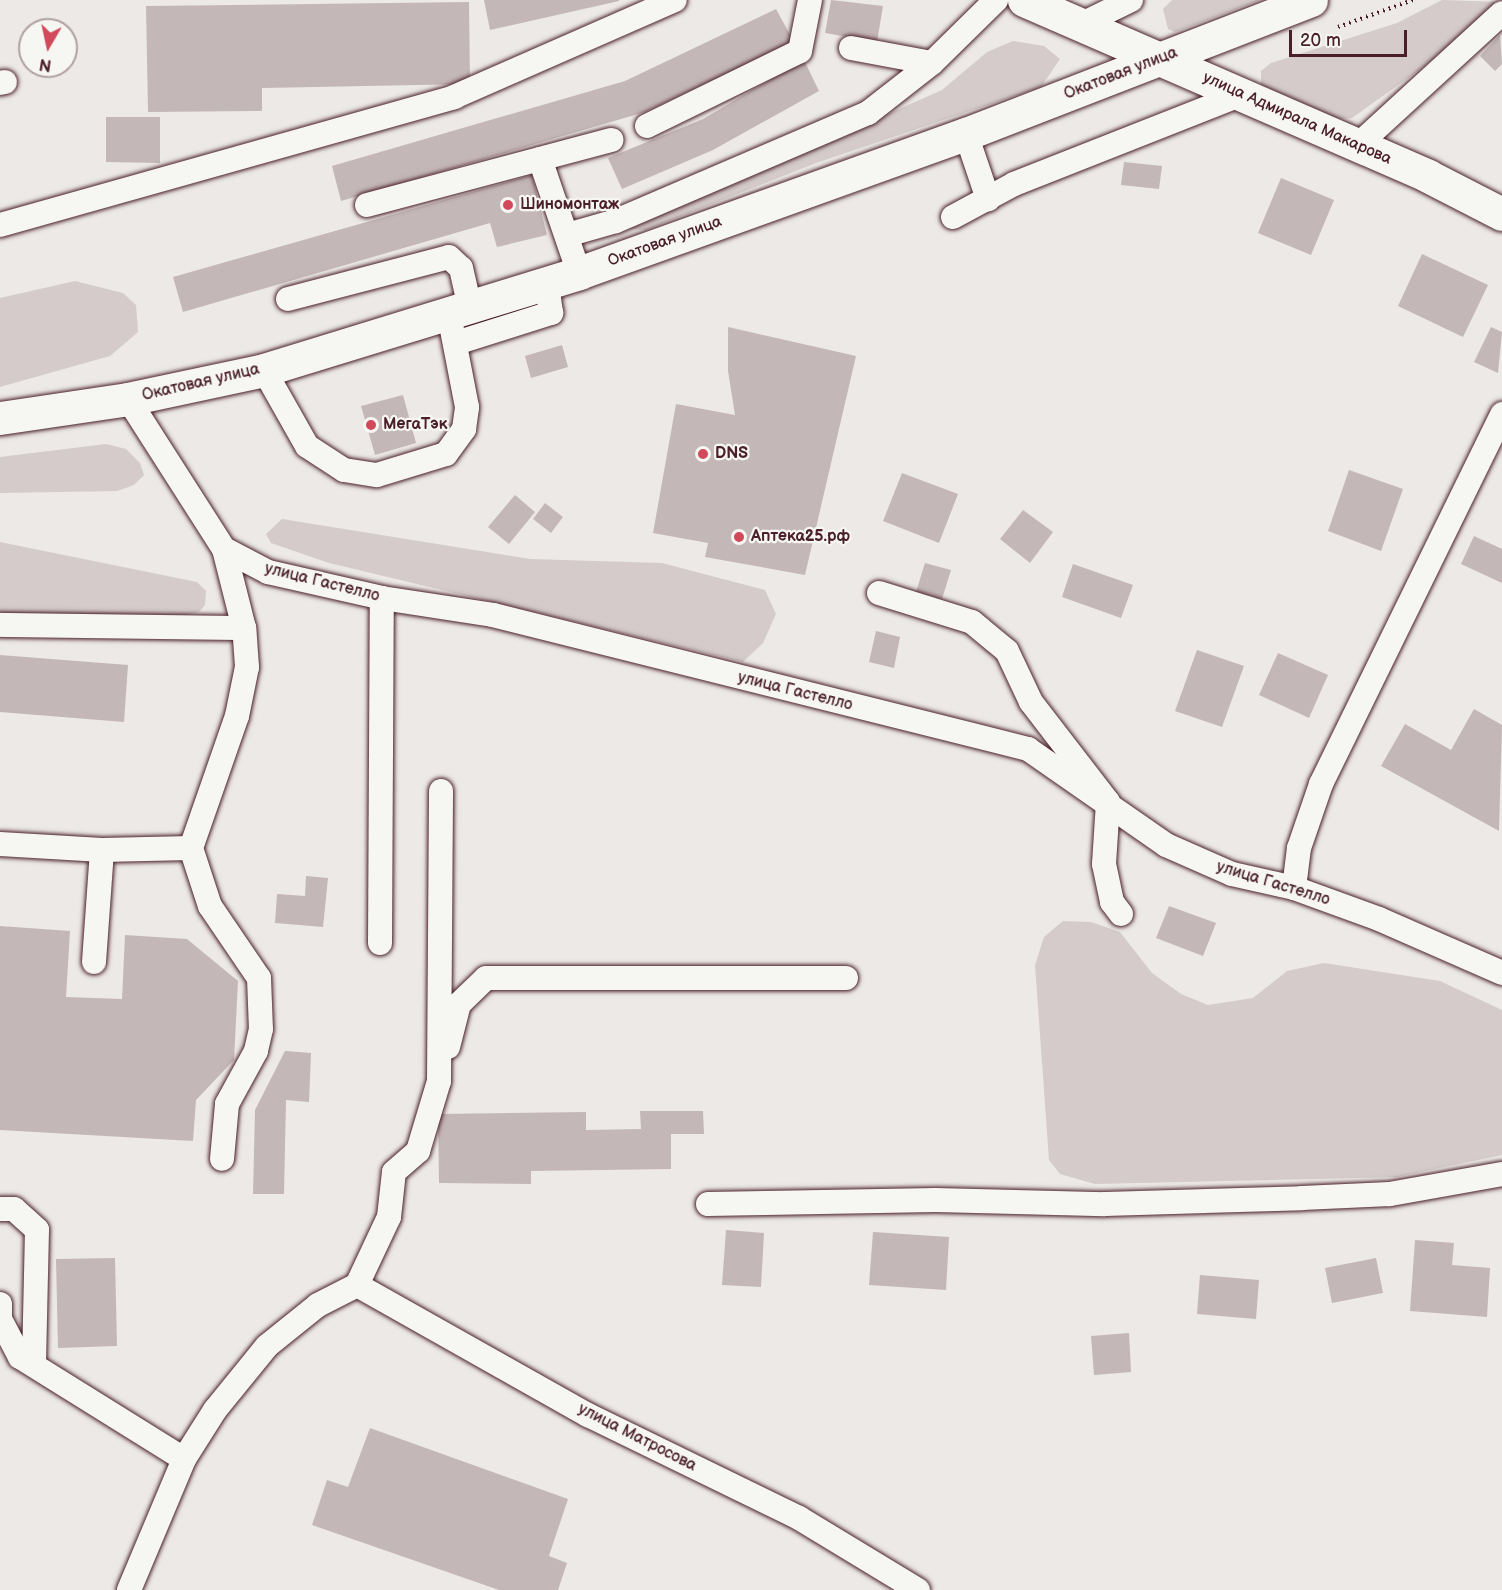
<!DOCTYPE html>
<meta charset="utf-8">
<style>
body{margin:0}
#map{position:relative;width:1502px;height:1590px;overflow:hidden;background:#ece9e6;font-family:"Balsamiq Sans",sans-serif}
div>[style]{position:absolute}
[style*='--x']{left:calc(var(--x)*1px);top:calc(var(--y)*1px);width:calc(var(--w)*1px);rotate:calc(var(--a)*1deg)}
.green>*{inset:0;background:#d4cbca}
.building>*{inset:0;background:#c4b7b7}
.path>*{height:4px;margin-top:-2px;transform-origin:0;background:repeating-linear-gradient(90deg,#4a1f2b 0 1.5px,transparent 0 6px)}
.roads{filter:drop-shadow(0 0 2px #4a1f2b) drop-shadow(0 0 2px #4a1f2b)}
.lane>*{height:24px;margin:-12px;padding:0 12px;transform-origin:12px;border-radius:12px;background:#f6f6f2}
.street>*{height:33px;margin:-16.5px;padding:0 16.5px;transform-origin:16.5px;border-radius:16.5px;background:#f6f6f2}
.secondary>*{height:33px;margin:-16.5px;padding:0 16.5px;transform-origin:16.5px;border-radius:16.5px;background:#f6f6f2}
.dots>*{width:16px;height:16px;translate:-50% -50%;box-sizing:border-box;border:3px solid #f6f6f2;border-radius:50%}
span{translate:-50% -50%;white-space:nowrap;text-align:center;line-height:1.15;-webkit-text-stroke:4.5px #f6f6f2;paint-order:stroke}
.street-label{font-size:16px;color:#4a1f2b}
.poi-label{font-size:16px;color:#4a1f2b;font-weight:700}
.left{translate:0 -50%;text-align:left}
.north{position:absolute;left:18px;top:18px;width:60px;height:60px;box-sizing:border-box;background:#f6f6f2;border:2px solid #b1a0a2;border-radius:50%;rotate:189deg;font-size:16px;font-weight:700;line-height:24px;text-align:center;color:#4a1f2b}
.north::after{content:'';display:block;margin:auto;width:21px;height:27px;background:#d1495b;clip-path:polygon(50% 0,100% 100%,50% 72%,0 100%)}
.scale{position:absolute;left:1289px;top:30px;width:118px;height:27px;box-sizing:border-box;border:3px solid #4a1f2b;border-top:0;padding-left:8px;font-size:18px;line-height:21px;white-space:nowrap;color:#4a1f2b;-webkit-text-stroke:4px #f6f6f2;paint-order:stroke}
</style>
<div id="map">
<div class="green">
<i style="clip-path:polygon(1172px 0,1260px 0,1175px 32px,1168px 29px,1163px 9px)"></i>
<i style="clip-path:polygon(1442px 0,1502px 2px,1457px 43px,1352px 118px,1338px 119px,1297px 106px,1261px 89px,1261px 71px,1271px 63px,1397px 23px)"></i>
<i style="clip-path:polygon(1013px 41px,1044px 46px,1060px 59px,1041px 87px,816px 163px,646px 230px,628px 229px,942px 90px,987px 52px)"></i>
<i style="clip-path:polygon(75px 281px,123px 293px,136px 305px,138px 332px,110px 356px,0 387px,0 298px)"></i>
<i style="clip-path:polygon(106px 444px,126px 449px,140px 463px,144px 475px,134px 485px,117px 491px,0 493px,0 457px)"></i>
<i style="clip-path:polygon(282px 519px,530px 559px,662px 563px,765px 590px,776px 614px,763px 643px,743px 662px,329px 563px,271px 543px,266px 534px)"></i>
<i style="clip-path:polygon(0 542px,197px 582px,206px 591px,205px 605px,199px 612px,176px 617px,0 613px)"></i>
<i style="clip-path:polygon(1063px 921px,1091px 922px,1120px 932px,1152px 973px,1181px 994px,1208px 1005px,1253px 998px,1287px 971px,1324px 963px,1440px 981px,1502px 1010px,1502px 1155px,1397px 1177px,1095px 1184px,1060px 1174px,1049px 1160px,1035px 965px,1044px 937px)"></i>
</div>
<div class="building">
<i style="clip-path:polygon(484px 0,619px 0,619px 1px,490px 30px)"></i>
<i style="clip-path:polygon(831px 0,883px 6px,877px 42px,825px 33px)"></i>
<i style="clip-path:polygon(469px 2px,470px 84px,262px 88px,262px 111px,148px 112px,146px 6px)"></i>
<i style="clip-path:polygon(776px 9px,794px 42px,645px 112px,341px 201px,332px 166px,625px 81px)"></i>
<i style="clip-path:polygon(1500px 35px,1502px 64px,1495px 71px,1480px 56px)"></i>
<i style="clip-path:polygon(804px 60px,819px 91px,713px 150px,622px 189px,608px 158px,703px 119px)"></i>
<i style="clip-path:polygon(106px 117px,160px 117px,160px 163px,106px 162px)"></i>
<i style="clip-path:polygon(1124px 162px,1162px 166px,1159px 189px,1121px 185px)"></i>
<i style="clip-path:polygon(532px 175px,547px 235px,497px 247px,490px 223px,183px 312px,173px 277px)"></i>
<i style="clip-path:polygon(1281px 178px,1334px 200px,1311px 255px,1258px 233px)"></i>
<i style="clip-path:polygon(1422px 254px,1488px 285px,1463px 337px,1398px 306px)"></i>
<i style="clip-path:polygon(728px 327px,856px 356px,805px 575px,705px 557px,708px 543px,653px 533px,676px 404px,735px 415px,728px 371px)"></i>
<i style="clip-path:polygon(1491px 327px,1502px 332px,1498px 373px,1474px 362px)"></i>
<i style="clip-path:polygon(562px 345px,568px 367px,531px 378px,525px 356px)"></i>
<i style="clip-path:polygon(403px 395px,416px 443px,375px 455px,361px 406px)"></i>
<i style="clip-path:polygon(1349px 470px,1403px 489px,1381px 551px,1328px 531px)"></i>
<i style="clip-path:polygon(902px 473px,958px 494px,939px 543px,883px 521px)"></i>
<i style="clip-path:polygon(515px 495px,535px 512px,509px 544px,488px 527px)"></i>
<i style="clip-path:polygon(545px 503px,563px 517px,551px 533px,533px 519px)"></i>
<i style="clip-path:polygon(1023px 510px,1053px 532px,1030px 563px,1000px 539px)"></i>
<i style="clip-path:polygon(1474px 536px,1502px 549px,1502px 583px,1461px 564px)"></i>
<i style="clip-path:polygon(925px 563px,951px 570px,942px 599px,916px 592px)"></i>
<i style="clip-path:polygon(1073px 564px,1133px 585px,1121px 618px,1062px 597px)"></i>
<i style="clip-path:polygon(876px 631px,900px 637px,894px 668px,869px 662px)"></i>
<i style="clip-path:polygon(1197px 650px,1244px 666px,1222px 727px,1175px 711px)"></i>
<i style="clip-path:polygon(1278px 653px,1328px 675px,1309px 718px,1259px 695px)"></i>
<i style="clip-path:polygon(0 655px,128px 665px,124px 722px,0 712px)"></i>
<i style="clip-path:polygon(1474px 709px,1502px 725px,1499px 831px,1381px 766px,1405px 724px,1451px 750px)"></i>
<i style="clip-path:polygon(306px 876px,328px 878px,323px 927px,275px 923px,277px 894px,305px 896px)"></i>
<i style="clip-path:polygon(1169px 906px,1216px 923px,1203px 956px,1156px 938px)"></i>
<i style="clip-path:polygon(0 926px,70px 931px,66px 997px,122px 999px,125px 935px,187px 939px,238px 981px,234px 1060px,196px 1100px,193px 1141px,0 1130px)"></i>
<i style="clip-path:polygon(285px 1051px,311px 1053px,309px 1102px,286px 1100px,284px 1194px,253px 1194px,255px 1110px)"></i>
<i style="clip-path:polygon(640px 1111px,703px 1111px,704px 1134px,671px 1134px,671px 1169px,531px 1171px,531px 1184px,439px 1183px,438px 1114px,586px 1112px,586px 1130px,641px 1129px)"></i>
<i style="clip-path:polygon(726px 1230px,764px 1233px,761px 1287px,722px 1285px)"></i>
<i style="clip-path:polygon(873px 1232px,949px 1237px,946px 1290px,869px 1285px)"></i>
<i style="clip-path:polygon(1415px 1240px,1454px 1243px,1452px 1265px,1490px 1268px,1487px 1317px,1410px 1311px)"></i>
<i style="clip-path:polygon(115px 1258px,117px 1346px,58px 1348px,56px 1259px)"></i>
<i style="clip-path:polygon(1376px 1258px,1383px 1293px,1332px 1303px,1325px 1268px)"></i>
<i style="clip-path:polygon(1200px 1275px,1259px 1280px,1256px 1319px,1197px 1314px)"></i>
<i style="clip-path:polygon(1129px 1333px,1131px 1372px,1094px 1375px,1091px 1336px)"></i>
<i style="clip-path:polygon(370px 1428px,568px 1499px,549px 1556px,567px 1563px,558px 1590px,499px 1590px,312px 1525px,327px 1480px,348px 1487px)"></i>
</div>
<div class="path">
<i style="--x:1338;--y:27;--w:80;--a:-19.8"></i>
</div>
<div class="roads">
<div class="lane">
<i style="--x:1078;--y:26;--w:59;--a:-26.1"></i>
<i style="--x:851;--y:48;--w:82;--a:10.5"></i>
<i style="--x:0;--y:83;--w:5;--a:-11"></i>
<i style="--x:647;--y:126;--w:170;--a:-26.1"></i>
<i style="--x:800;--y:51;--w:52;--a:-78.9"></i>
<i style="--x:966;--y:134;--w:69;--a:71.3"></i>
<i style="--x:1358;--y:145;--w:195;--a:-42.5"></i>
<i style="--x:540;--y:159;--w:120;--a:71.1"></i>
<i style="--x:367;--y:205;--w:253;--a:-14.9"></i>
<i style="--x:953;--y:217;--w:69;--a:-28.4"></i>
<i style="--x:1014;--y:184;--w:243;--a:-21.5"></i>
<i style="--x:0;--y:225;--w:472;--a:-15.7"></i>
<i style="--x:454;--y:97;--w:241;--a:-23.7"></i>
<i style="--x:567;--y:235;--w:51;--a:-15.9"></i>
<i style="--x:616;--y:221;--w:274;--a:-23.2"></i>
<i style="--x:868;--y:113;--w:81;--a:-38"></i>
<i style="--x:932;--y:63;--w:90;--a:-44.5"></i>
<i style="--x:288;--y:299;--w:166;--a:-14.6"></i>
<i style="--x:449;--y:257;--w:16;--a:43"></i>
<i style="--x:461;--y:268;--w:41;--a:77.3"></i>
<i style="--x:456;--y:343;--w:100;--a:-17.5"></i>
<i style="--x:551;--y:313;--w:30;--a:-98"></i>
<i style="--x:264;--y:370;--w:87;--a:60.5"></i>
<i style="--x:307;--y:446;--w:44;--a:33"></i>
<i style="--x:344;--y:470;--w:33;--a:9"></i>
<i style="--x:377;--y:475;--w:72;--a:-16.9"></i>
<i style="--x:446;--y:454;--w:31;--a:-54"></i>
<i style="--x:464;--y:429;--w:22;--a:-82"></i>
<i style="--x:467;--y:407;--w:95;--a:-101"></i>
<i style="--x:128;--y:399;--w:178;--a:57.4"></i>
<i style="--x:224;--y:549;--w:50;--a:27.6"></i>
<i style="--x:268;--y:572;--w:117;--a:12.8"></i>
<i style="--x:382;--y:598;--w:112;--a:8.7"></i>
<i style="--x:493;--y:615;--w:552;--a:14.06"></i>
<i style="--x:1028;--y:749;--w:168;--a:34.8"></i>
<i style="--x:1166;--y:845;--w:72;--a:23.7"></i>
<i style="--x:1232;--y:874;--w:64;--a:12.7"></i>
<i style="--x:1294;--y:888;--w:90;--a:20"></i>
<i style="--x:1379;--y:919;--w:134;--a:23.7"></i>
<i style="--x:879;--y:593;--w:97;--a:17.3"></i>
<i style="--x:972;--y:622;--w:45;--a:39.6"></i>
<i style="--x:1007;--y:651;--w:56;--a:64.8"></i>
<i style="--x:1031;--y:702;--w:126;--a:52.4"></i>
<i style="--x:1108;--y:802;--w:62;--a:93.7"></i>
<i style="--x:1104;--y:864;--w:39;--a:78"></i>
<i style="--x:1112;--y:902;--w:15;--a:53"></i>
<i style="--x:0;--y:625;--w:244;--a:0.7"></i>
<i style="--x:0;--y:844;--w:102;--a:3.4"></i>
<i style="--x:102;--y:850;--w:89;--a:-1.3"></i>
<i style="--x:191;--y:848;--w:140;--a:-70.8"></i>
<i style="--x:237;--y:716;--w:50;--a:-78.5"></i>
<i style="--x:247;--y:667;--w:39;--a:-94"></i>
<i style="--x:244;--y:628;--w:81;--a:-104.2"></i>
<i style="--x:191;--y:848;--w:61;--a:71.9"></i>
<i style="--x:210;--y:906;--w:87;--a:55.8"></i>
<i style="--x:259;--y:978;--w:51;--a:87.8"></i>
<i style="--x:261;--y:1029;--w:23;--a:103"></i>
<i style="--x:256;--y:1051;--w:60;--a:118.7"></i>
<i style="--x:227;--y:1104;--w:55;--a:95.2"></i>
<i style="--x:1294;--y:888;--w:40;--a:-82.9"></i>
<i style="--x:1299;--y:848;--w:68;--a:-71"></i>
<i style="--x:1321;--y:784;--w:412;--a:-63.9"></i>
<i style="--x:380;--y:943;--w:345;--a:-89.7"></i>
<i style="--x:94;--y:962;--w:112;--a:-85.9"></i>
<i style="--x:448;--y:1047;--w:44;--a:-75.7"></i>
<i style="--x:459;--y:1004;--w:37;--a:-44"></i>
<i style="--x:486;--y:978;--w:360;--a:0"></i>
<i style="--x:708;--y:1204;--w:228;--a:-1"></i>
<i style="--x:936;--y:1200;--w:169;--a:1.4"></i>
<i style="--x:1105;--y:1204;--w:197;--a:-1.7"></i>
<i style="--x:1302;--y:1198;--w:88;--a:-2.6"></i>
<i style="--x:1390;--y:1194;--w:114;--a:-10.1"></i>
<i style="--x:0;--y:1209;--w:14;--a:0"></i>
<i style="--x:14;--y:1209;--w:31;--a:42"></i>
<i style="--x:37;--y:1230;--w:135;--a:91.3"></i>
<i style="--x:357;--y:1285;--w:265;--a:29.4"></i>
<i style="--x:588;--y:1415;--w:235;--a:26"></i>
<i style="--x:799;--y:1518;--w:139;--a:31.2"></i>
<i style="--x:0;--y:1304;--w:15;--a:90"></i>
<i style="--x:0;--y:1319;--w:43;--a:62.2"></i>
<i style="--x:20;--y:1357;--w:193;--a:31.9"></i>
<i style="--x:129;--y:1590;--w:142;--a:-67.2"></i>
<i style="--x:184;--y:1459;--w:58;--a:-57.7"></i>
<i style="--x:215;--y:1410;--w:82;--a:-50.9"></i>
<i style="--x:267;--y:1346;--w:65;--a:-38.8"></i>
<i style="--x:318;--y:1305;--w:44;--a:-27.1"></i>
<i style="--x:357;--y:1285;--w:75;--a:-64.8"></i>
<i style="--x:389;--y:1217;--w:45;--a:-83.7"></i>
<i style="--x:394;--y:1172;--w:32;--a:-41"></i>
<i style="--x:418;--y:1151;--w:73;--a:-73.3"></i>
<i style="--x:439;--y:1081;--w:290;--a:-89.6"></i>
</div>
<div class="street">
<i style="--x:1024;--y:0;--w:441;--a:23.5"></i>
<i style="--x:1428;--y:176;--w:83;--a:27.2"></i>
</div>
<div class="secondary">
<i style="--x:0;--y:418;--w:129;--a:-8.4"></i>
<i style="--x:128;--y:399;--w:139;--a:-12"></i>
<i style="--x:264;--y:370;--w:330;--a:-17.1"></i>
<i style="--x:579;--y:273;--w:411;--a:-19.8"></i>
<i style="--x:966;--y:134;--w:370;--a:-21.2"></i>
</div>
</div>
<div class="dots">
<i style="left:508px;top:205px;background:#d1495b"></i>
<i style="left:371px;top:425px;background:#d1495b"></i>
<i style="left:703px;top:454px;background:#d1495b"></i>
<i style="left:739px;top:537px;background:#d1495b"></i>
</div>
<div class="street-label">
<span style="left:1121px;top:74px;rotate:-21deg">Окатовая улица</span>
<span style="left:1297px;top:119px;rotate:24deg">улица Адмирала Макарова</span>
<span style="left:665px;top:242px;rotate:-20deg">Окатовая улица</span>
<span style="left:201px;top:383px;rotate:-13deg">Окатовая улица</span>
<span style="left:322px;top:583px;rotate:14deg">улица Гастелло</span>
<span style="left:795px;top:692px;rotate:14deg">улица Гастелло</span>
<span style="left:1273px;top:884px;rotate:17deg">улица Гастелло</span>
<span style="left:637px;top:1438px;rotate:27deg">улица Матросова</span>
</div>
<div class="poi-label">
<span class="left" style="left:520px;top:205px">Шиномонтаж</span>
<span class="left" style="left:383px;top:425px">МегаТэк</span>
<span class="left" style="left:715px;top:454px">DNS</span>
<span class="left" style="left:751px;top:537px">Аптека25.рф</span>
</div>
<div class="north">N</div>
<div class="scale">20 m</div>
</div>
